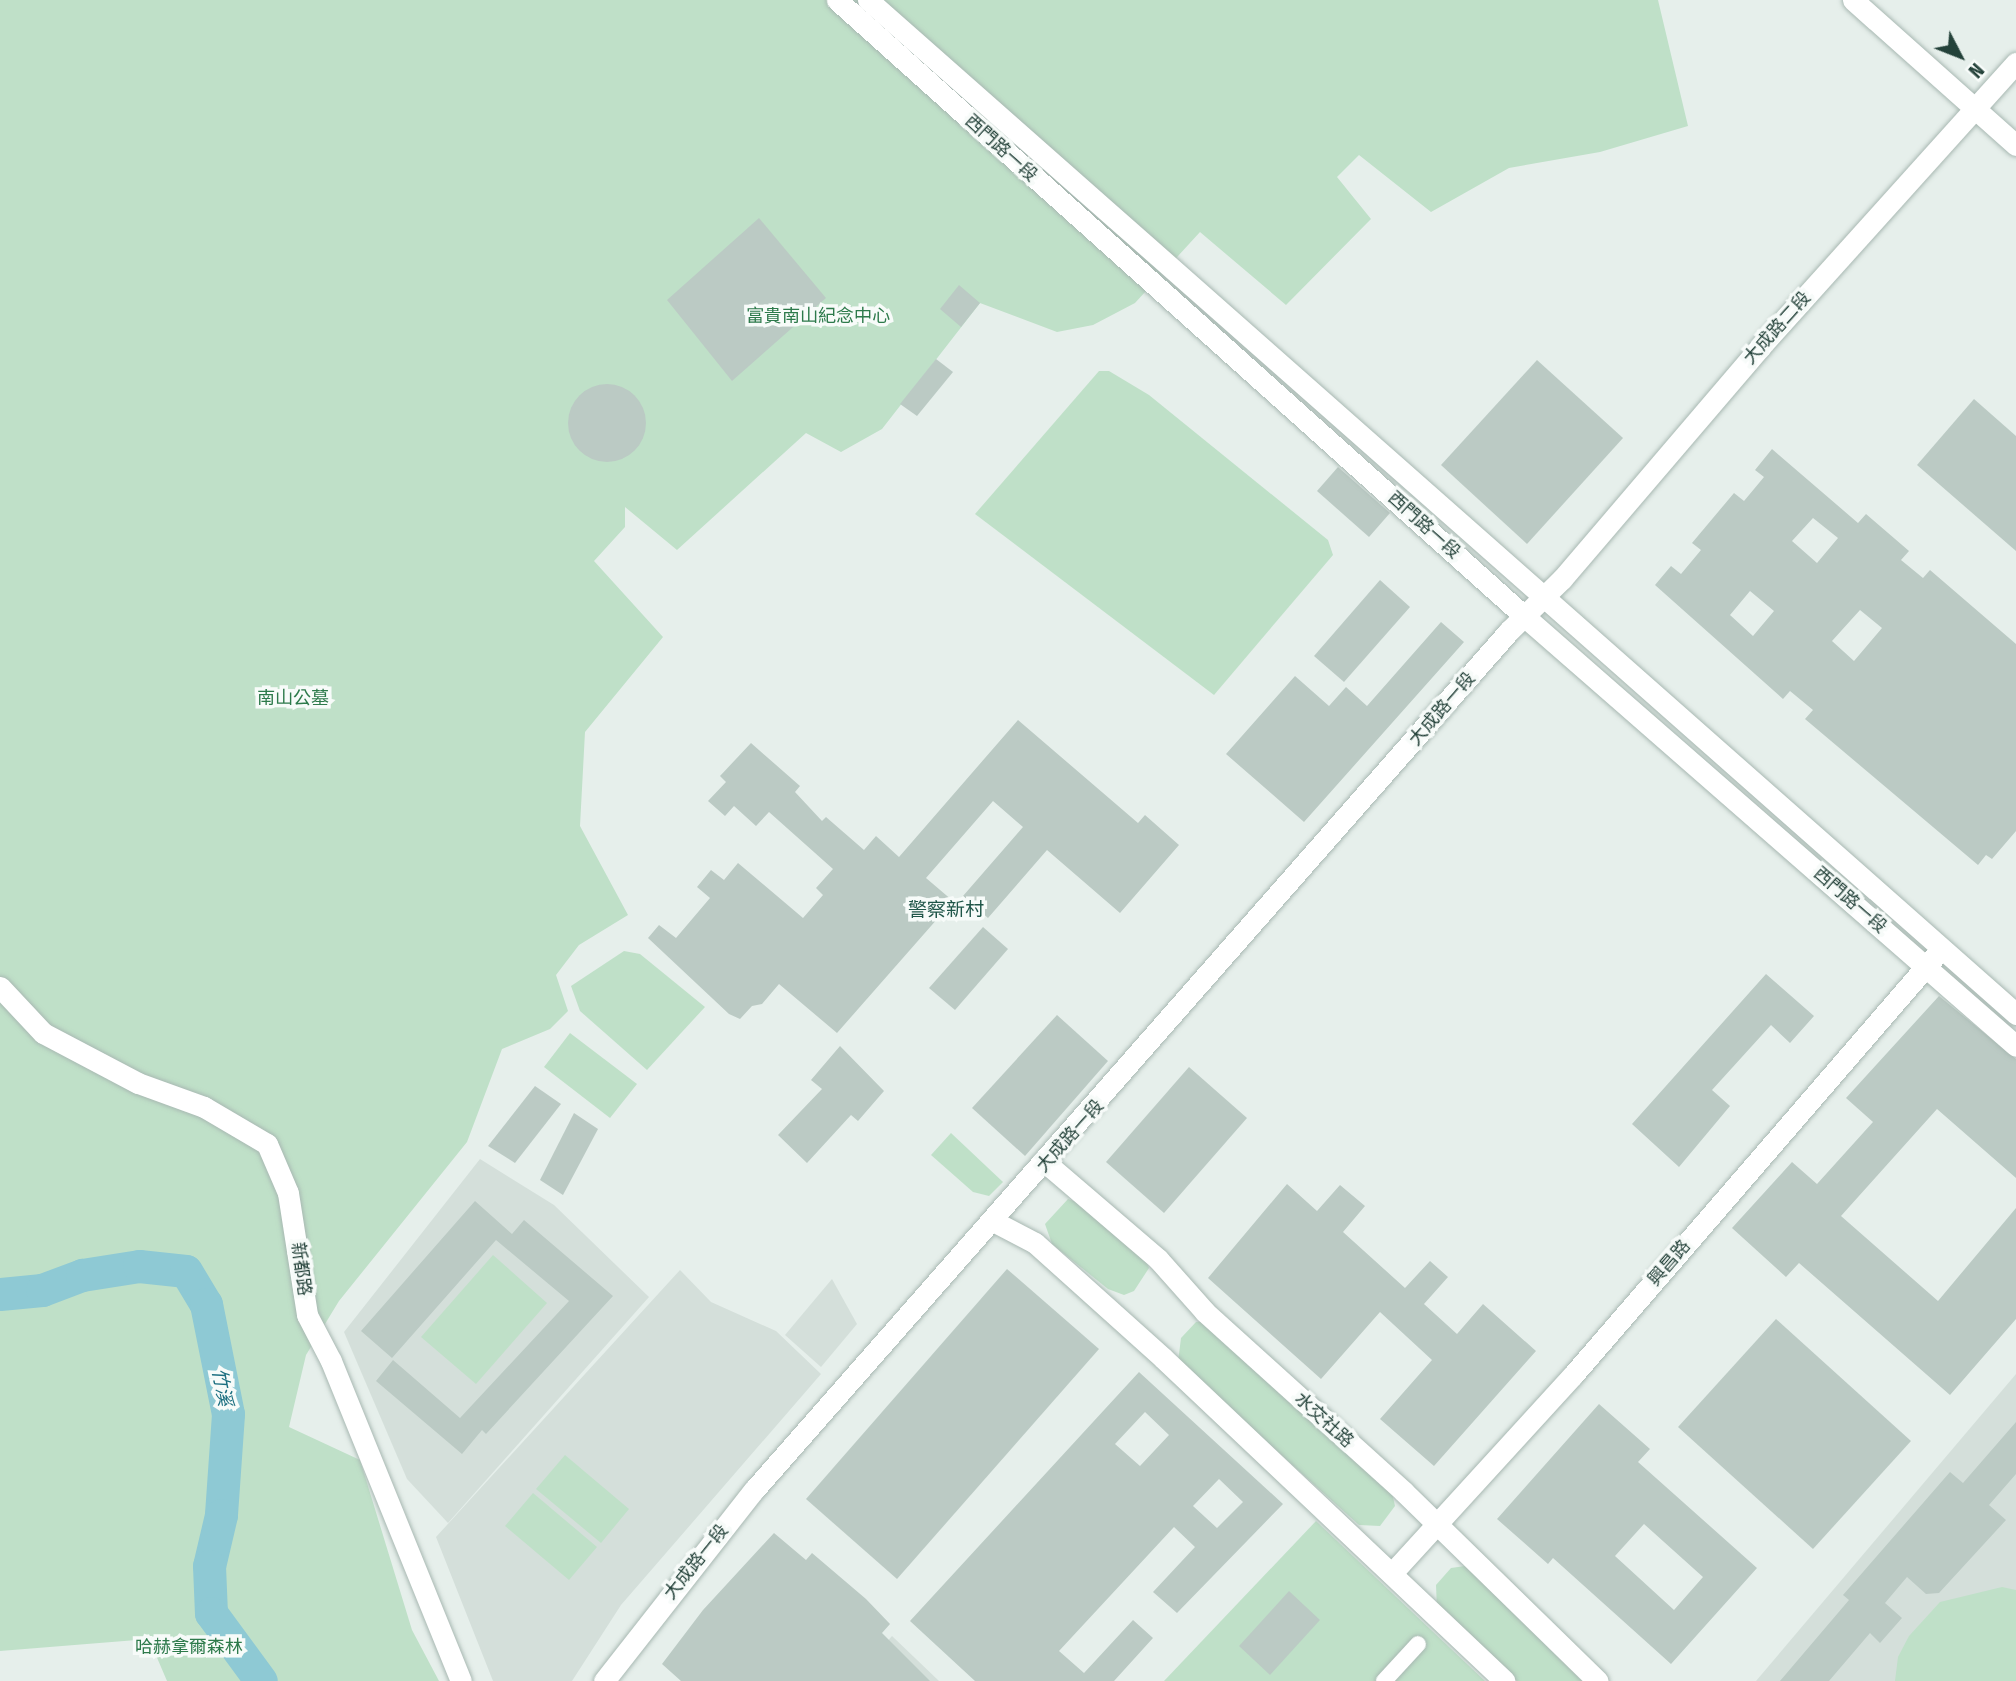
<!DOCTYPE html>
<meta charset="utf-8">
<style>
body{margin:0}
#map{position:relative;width:2016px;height:1681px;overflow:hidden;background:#e6efeb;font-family:"Fira Sans Condensed","Noto Sans TC",sans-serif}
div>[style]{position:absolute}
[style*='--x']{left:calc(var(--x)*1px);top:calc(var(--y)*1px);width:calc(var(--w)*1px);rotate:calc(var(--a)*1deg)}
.built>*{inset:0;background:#d4dfda}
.green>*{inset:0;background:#bfe0c8}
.river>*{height:33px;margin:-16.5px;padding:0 16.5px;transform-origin:16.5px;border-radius:16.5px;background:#8ec9d4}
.building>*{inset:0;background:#bbcac4}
.round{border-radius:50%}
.roads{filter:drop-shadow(0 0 2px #a8b8b2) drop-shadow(0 0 2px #a8b8b2)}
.pedestrian>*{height:16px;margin:-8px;padding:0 8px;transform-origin:8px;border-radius:8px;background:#fff}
.minor>*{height:21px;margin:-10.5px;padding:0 10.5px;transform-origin:10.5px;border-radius:10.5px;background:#fff}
.tertiary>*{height:21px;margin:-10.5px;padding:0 10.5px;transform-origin:10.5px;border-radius:10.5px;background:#fff}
span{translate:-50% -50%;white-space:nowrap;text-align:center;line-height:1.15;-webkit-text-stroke:7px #f7fbf9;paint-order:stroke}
.street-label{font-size:18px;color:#24423a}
.park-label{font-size:18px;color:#2d7a4b}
.neighbourhood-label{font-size:19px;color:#1f5548}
.water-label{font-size:19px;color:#1c6f80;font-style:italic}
.north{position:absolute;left:1925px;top:21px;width:70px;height:70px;-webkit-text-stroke:5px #f7fbf9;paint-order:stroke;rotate:132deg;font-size:19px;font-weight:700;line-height:28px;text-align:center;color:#24423a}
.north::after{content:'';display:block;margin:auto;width:24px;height:32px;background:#24423a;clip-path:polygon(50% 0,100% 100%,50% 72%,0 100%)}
</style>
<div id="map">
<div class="built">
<i style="clip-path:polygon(480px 1159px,554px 1205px,649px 1297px,448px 1523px,407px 1479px,344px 1332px)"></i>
<i style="clip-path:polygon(680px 1270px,711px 1302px,776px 1331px,821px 1374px,621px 1605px,572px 1681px,493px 1681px,436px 1537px)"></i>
<i style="clip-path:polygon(832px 1279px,857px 1324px,821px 1367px,785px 1335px)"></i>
<i style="clip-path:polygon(2016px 1374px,2016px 1681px,1756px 1681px)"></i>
<i style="clip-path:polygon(892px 1636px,939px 1681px,853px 1681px)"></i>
</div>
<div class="green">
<i style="clip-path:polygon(0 0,1658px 0,1688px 126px,1600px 152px,1509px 168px,1431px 212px,1359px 155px,1337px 177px,1371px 219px,1286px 305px,1200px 232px,1135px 303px,1093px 325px,1057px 332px,980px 303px,882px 429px,841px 452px,806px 433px,677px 550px,625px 507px,625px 527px,594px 561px,663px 637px,585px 732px,580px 826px,628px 915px,579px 945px,556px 975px,568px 1011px,550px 1029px,502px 1049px,467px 1142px,339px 1301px,306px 1355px,289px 1427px,360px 1460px,412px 1630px,439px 1681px,167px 1681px,149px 1639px,0 1651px)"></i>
<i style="clip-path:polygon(1099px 371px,1109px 371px,1149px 395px,1328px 540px,1333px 555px,1214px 695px,975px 514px)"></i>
<i style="clip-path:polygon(624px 951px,640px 954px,705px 1007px,647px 1070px,580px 1011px,571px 986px)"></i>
<i style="clip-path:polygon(570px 1033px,637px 1084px,610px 1118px,544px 1067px)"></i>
<i style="clip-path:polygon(951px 1133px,1003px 1182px,989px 1196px,973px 1192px,931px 1155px)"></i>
<i style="clip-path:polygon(1068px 1199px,1085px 1205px,1144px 1257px,1149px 1268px,1134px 1291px,1124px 1295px,1108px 1289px,1052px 1244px,1045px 1224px)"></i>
<i style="clip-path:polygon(493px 1255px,547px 1303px,476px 1384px,421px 1337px)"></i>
<i style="clip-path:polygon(1211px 1321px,1392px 1493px,1395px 1506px,1380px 1526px,1359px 1525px,1178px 1362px,1181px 1338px,1196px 1322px)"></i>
<i style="clip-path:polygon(565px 1455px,629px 1509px,601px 1543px,536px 1489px)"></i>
<i style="clip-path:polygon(533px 1493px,597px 1547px,569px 1580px,505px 1526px)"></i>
<i style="clip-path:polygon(1316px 1521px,1485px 1681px,1164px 1681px)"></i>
<i style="clip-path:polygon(1465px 1566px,1582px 1681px,1517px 1681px,1437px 1609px,1436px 1585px,1451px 1568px)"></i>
<i style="clip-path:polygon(2002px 1587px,2016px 1590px,2016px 1681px,1895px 1681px,1898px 1657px,1909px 1636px,1940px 1602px)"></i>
</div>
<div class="river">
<i style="--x:0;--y:1294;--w:42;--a:-5.4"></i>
<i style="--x:42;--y:1290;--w:43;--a:-20.6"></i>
<i style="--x:82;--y:1275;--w:58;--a:-9"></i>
<i style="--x:139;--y:1266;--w:47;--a:6.1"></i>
<i style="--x:186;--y:1271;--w:39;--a:59"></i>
<i style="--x:206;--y:1304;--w:112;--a:78.7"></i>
<i style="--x:228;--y:1414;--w:101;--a:94"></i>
<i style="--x:221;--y:1515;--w:52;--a:103.2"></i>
<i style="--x:209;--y:1566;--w:47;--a:87.6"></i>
<i style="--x:211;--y:1613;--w:84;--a:53.7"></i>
</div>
<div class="building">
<i style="clip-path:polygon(759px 218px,826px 298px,732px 381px,667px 300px)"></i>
<i style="clip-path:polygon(959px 285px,980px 303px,961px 327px,940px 309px)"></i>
<i style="clip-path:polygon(936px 359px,953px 372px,917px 416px,900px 404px)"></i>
<i style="clip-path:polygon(1537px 360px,1623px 438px,1527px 544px,1441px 465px)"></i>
<i class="round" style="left:568px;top:384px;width:78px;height:78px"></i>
<i style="clip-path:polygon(1974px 399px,2016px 436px,2016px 551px,1917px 465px)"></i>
<i style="clip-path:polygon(evenodd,1772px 449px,1858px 523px,1866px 514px,1909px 551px,1901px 560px,1923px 578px,1930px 570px,2016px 644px,2016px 831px,1992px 859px,1986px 855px,1978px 865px,1805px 719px,1813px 710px,1790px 691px,1783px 699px,1655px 585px,1671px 566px,1681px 574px,1701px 550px,1692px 543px,1734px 493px,1744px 501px,1764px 477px,1755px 470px,1772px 449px,1813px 518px,1838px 538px,1817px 563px,1792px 541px,1813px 518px,1772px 449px,1750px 591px,1774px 611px,1753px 636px,1730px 615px,1750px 591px,1772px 449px,1860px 610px,1882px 628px,1854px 661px,1832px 641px,1860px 610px)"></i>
<i style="clip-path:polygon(1338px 467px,1390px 513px,1369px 537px,1317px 491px)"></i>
<i style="clip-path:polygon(1380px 580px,1410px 607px,1344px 682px,1314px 656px)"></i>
<i style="clip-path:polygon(1441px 622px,1464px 642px,1304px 822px,1226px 754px,1295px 676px,1329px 706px,1346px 687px,1367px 706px)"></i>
<i style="clip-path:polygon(1018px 720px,1138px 823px,1145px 815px,1179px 845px,1120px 913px,1047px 850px,988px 918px,963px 896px,1023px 827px,993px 801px,926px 878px,953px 901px,837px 1033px,779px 984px,762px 1004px,752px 1006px,740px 1019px,729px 1014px,648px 938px,659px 925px,676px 938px,710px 898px,697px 887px,711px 870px,724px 880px,738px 863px,803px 918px,823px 895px,816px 888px,833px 869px,769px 812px,756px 826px,734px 806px,725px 816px,708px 801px,726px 782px,720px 776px,751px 743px,800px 786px,795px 792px,822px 821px,826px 817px,864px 850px,876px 836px,899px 857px)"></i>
<i style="clip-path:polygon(983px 927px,1008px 949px,955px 1010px,929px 988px)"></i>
<i style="clip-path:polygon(1766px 974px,1814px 1016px,1790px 1043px,1771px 1025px,1712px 1090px,1730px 1106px,1679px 1167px,1632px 1124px)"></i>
<i style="clip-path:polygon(1939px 996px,2016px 1059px,2016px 1178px,1937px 1109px,1841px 1216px,1938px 1301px,2016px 1208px,2016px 1319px,1950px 1395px,1799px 1263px,1786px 1277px,1732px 1228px,1792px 1162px,1817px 1184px,1873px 1122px,1846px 1098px)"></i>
<i style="clip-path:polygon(1057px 1015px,1108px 1061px,1025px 1156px,972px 1108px)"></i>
<i style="clip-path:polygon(840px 1046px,884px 1091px,858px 1121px,851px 1115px,807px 1163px,778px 1135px,822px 1089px,811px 1080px)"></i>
<i style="clip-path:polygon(1189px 1067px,1247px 1118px,1164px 1213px,1106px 1162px)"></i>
<i style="clip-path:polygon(535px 1086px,561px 1104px,515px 1163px,488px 1146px)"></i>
<i style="clip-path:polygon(574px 1113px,598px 1129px,563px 1195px,540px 1180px)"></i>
<i style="clip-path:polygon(1287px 1184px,1317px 1211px,1340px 1185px,1365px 1206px,1343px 1232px,1405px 1288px,1430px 1261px,1448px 1277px,1424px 1304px,1457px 1334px,1483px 1304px,1536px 1351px,1434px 1466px,1380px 1419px,1432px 1360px,1380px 1312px,1321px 1379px,1208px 1278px)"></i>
<i style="clip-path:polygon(475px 1201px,512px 1234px,524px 1220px,613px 1296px,486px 1434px,482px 1430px,462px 1454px,376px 1381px,393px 1360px,460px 1418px,569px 1301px,496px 1240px,392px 1358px,361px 1331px)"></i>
<i style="clip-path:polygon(1007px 1269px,1099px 1349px,897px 1579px,806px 1499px)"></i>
<i style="clip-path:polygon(1776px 1319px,1911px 1441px,1813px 1549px,1678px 1427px)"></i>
<i style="clip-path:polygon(evenodd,1139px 1372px,1283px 1504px,1177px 1613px,1153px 1592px,1195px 1547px,1174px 1527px,1059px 1651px,1084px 1673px,1133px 1620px,1153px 1638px,1114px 1681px,975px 1681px,910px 1621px,1139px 1372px,1145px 1412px,1169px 1435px,1140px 1466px,1115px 1444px,1145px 1412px,1139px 1372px,1219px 1479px,1243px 1502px,1217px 1528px,1193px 1506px,1219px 1479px)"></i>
<i style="clip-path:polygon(evenodd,1599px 1404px,1650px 1449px,1638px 1462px,1757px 1568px,1671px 1664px,1553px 1558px,1548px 1564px,1497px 1519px,1599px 1404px,1644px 1524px,1703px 1577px,1674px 1610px,1615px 1556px,1644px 1524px)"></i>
<i style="clip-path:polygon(2016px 1422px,2016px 1474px,1989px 1505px,2006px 1520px,1939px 1593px,1926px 1594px,1907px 1577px,1885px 1603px,1902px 1618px,1880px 1643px,1870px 1633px,1829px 1681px,1780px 1681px,1849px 1600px,1843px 1595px,1950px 1472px,1963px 1483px)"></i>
<i style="clip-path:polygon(774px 1533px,806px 1560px,812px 1553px,866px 1599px,890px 1624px,882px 1633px,930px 1681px,681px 1681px,662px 1664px,703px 1610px)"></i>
<i style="clip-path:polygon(1289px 1591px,1320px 1620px,1270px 1675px,1239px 1646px)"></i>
</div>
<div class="roads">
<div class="pedestrian">
<i style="--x:1384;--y:1681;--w:50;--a:-47.4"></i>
</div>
<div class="minor">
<i style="--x:1046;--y:1163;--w:148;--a:40.6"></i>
<i style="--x:1158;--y:1259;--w:71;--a:48.4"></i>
<i style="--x:1205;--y:1312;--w:267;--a:42.1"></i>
<i style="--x:1403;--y:1491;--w:272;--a:44.3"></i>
<i style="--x:993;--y:1221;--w:47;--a:27.6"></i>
<i style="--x:1035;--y:1243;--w:172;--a:41.9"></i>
<i style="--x:1163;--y:1358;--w:470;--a:43.4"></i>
<i style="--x:1393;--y:1572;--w:267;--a:-47.6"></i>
<i style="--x:1573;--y:1375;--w:563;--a:-49.18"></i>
</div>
<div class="tertiary">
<i style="--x:837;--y:0;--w:923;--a:41.88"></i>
<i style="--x:1524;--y:616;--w:653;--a:41.15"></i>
<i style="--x:868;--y:0;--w:1532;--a:41.45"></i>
<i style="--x:1853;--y:0;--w:218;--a:41.7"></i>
<i style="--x:0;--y:987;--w:63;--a:46.9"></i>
<i style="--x:43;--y:1033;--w:107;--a:27.8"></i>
<i style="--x:138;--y:1083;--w:70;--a:20"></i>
<i style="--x:204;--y:1107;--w:73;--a:30.4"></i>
<i style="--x:267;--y:1144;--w:53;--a:66.8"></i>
<i style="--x:288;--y:1193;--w:123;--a:81.1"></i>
<i style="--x:307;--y:1315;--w:52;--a:62.4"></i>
<i style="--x:331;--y:1361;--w:345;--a:67.9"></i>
<i style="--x:604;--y:1681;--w:243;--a:-51.9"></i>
<i style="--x:754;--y:1490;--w:1144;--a:-48.69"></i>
<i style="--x:1509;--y:631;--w:74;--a:-44.5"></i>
<i style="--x:1562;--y:579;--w:306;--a:-49.5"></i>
<i style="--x:1761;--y:346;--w:381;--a:-48"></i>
</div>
</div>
<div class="street-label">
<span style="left:1001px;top:148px;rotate:42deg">西門路一段</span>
<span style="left:1777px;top:328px;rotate:-48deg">大成路二段</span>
<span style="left:1424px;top:525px;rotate:42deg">西門路一段</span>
<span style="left:1442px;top:709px;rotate:-49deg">大成路一段</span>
<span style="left:1850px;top:900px;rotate:41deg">西門路一段</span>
<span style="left:1070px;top:1136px;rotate:-48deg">大成路一段</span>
<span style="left:1669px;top:1263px;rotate:-49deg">興昌路</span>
<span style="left:301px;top:1269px;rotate:82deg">新都路</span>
<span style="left:1324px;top:1420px;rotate:42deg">水交社路</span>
<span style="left:696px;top:1562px;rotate:-51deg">大成路一段</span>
</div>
<div class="park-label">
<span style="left:818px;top:316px">富貴南山紀念中心</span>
<span style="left:293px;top:698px">南山公墓</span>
<span style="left:189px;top:1647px">哈赫拿爾森林</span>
</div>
<div class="neighbourhood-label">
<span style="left:946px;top:910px">警察新村</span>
</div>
<div class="water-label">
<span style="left:222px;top:1387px;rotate:79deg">竹溪</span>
</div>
<div class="north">N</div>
</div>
